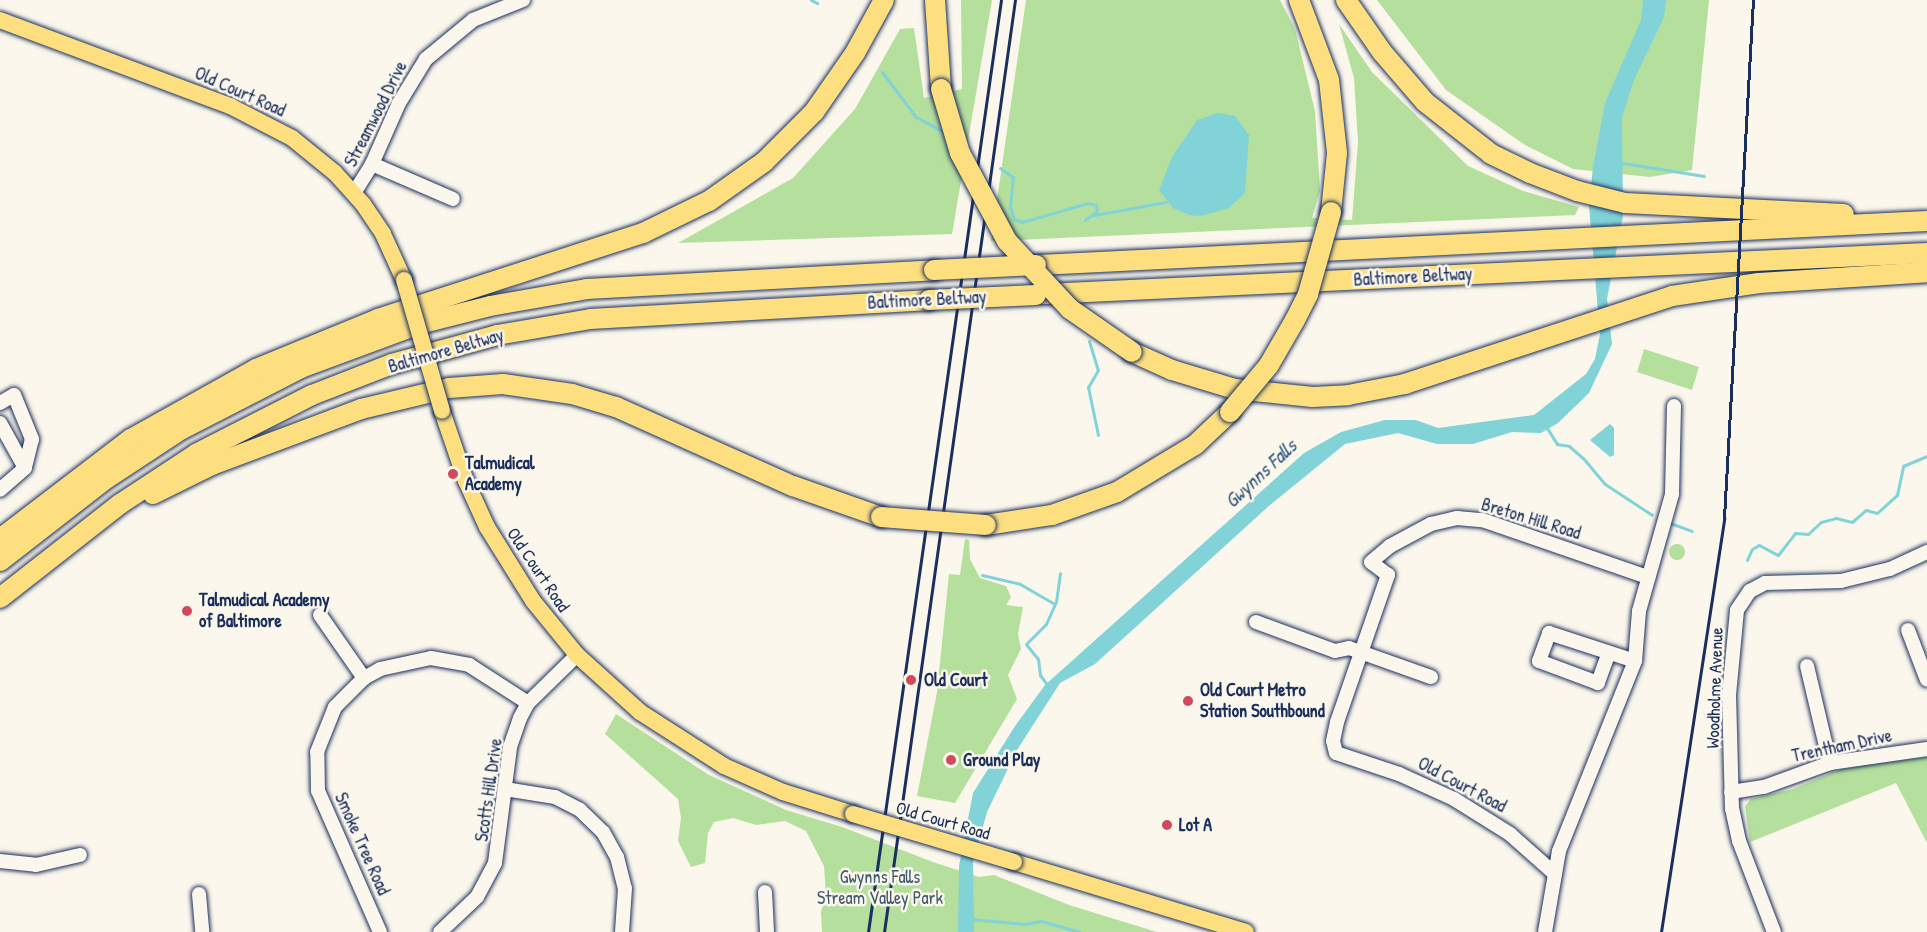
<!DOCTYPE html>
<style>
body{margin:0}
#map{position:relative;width:1927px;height:932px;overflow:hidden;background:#fbf7ec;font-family:"Patrick Hand",sans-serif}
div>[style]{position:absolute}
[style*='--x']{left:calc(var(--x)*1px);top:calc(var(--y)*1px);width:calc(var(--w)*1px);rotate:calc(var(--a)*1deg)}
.green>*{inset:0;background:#b4df9d}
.round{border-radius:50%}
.water>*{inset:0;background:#81d3d8}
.stream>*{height:3px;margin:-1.5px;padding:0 1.5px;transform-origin:1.5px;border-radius:1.5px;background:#81d3d8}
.roads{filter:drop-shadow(0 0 2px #1b2f5e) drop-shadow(0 0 2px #1b2f5e)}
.minor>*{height:14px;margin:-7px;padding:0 7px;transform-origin:7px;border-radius:7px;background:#fbf7ec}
.major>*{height:16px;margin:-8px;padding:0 8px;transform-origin:8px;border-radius:8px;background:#fddf80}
.highway>*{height:20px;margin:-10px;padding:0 10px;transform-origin:10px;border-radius:10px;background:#fddf80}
.rail>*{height:3px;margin:-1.5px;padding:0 1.5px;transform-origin:1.5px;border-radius:1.5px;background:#1b2f5e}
.bridges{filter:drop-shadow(0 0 2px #1b2f5e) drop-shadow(0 0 2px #1b2f5e)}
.major-bridge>*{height:16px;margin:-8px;padding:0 8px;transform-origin:8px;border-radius:8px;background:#fddf80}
.highway-bridge>*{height:20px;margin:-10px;padding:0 10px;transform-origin:10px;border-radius:10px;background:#fddf80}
.dots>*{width:16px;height:16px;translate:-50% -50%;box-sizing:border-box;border:3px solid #fbf7ec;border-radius:50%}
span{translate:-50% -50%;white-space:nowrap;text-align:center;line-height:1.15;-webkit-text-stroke:5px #fbf7ec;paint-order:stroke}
.street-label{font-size:18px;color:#1b2f5e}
.poi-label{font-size:18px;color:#1b2f5e;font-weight:700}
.left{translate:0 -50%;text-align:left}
.park-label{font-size:18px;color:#415b6e}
.water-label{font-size:20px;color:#34587c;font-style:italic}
</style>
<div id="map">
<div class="green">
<i style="clip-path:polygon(961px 0,992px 0,952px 234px,678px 243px,793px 178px,855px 109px,900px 29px,914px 28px,924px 98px,962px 89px)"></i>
<i style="clip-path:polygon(1026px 0,1280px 0,1295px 29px,1315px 111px,1320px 191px,1312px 218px,1352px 220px,1358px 142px,1354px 78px,1339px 24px,1372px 72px,1468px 166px,1523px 191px,1579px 207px,1575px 215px,991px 241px)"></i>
<i style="clip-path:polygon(1377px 0,1709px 0,1692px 170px,1650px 177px,1573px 169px,1525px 145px,1446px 90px)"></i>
<i style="clip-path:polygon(1644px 349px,1699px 367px,1692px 390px,1637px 372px)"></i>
<i style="clip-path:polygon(965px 539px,969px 540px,970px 559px,980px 578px,1006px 586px,1011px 597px,1006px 605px,1023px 607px,1018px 634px,1021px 649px,1008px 675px,1017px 699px,955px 803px,917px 796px,937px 692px,949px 574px,960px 575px)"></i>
<i class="round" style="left:1669px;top:544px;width:16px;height:16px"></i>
<i style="clip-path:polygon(616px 714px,709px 775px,786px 810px,842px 827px,933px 862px,979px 877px,994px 875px,1069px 905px,1157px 932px,822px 932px,821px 912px,826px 894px,824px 866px,806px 831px,785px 821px,756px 825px,733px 818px,714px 822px,708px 833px,705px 863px,691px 867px,678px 841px,681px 818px,678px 799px,605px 734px)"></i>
<i style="clip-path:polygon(1927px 757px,1927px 843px,1896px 783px,1750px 842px,1745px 806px,1751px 799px,1793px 789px,1845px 767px)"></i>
</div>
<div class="water">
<i style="clip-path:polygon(1643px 0,1666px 0,1664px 17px,1634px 80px,1622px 117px,1623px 216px,1607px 299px,1612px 344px,1589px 393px,1558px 423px,1541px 433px,1512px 432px,1473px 444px,1437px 444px,1398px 433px,1345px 444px,1270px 505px,1095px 664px,1060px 683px,1017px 750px,987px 812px,973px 862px,974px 932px,958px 932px,959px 866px,973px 793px,1015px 726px,1045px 685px,1226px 523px,1304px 453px,1341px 432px,1385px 420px,1416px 420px,1438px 428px,1534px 415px,1586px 374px,1595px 359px,1600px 334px,1589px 206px,1593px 167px,1605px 103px,1641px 20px)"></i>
<i style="clip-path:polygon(1218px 113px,1235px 116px,1249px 135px,1245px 193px,1229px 208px,1201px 216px,1189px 215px,1173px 208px,1159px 190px,1172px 157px,1197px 120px)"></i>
<i style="clip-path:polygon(1610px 424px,1614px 428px,1614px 455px,1610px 457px,1590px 440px)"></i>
</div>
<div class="stream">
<i style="--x:811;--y:0;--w:7;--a:27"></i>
<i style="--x:882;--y:72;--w:56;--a:52.9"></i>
<i style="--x:916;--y:117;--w:30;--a:28"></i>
<i style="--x:1617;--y:162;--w:88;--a:9.1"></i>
<i style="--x:1000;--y:168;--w:16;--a:35"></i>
<i style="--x:1013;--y:177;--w:30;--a:96"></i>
<i style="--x:1010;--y:207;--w:13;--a:72"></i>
<i style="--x:1014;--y:219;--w:9;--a:21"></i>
<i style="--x:1022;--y:222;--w:69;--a:-16.1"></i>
<i style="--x:1088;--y:203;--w:8;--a:14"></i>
<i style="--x:1096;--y:205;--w:6;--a:81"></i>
<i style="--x:1097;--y:211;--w:15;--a:143"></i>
<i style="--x:1094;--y:215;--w:73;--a:-10.2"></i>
<i style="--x:1089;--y:341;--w:30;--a:73"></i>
<i style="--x:1098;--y:370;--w:20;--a:120"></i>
<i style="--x:1088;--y:387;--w:49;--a:78.2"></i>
<i style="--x:1547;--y:428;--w:19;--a:58"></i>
<i style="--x:1557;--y:444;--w:12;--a:9"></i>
<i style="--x:1569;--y:446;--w:18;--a:41"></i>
<i style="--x:1583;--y:458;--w:34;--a:50"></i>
<i style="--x:1605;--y:484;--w:56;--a:33.4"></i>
<i style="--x:1670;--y:523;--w:23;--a:20"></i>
<i style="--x:1747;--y:560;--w:12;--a:-66"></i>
<i style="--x:1752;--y:549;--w:8;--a:-30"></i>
<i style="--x:1759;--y:545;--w:21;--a:28"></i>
<i style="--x:1778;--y:555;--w:28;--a:-52"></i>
<i style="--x:1795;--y:533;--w:13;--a:4"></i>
<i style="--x:1808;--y:534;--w:18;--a:-43"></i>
<i style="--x:1821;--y:522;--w:16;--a:-15"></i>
<i style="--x:1836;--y:518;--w:16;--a:14"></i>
<i style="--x:1852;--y:522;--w:18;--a:-41"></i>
<i style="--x:1866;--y:510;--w:11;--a:15"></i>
<i style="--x:1877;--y:513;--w:27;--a:-42"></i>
<i style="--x:1897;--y:495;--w:30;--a:-78"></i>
<i style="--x:1903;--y:466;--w:26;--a:-23"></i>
<i style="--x:982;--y:575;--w:39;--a:13"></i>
<i style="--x:1020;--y:584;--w:39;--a:30"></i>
<i style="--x:1049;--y:687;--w:15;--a:-127"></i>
<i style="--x:1040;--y:675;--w:16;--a:-97"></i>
<i style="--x:1038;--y:659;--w:19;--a:-129"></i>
<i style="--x:1026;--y:644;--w:28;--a:-45"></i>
<i style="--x:1046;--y:624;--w:24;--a:-66"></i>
<i style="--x:1056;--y:602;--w:29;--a:-82"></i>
<i style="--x:971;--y:919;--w:54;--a:5.3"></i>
<i style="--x:1025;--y:924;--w:16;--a:-11"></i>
<i style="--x:1041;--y:921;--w:41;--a:15.8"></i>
</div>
<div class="roads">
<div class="minor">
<i style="--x:372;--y:164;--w:88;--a:23.4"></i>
<i style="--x:354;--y:193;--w:34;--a:-58"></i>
<i style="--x:372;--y:164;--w:67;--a:-66.1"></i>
<i style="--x:399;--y:103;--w:52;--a:-58.5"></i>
<i style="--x:426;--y:59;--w:61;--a:-39.7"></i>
<i style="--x:473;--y:20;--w:54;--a:-21.8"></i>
<i style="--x:0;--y:403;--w:16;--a:-30"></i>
<i style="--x:14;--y:395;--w:48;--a:67.8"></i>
<i style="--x:32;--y:439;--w:30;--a:104"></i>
<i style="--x:25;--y:468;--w:33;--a:139"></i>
<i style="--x:0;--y:423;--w:51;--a:60.9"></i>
<i style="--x:320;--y:615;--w:77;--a:55.1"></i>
<i style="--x:1256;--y:622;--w:84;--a:20.2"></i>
<i style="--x:1335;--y:651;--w:14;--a:-12"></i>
<i style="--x:1349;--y:648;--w:87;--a:19.5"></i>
<i style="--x:1908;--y:630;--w:53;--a:69.2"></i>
<i style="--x:1608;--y:655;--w:30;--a:110"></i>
<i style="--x:1598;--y:683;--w:63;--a:-159.6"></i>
<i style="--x:1539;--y:661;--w:30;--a:-70"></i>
<i style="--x:1549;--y:633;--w:90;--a:18"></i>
<i style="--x:1807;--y:666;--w:100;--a:76.7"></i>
<i style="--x:505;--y:789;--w:51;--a:9.1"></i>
<i style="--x:555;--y:797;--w:28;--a:27"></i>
<i style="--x:580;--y:810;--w:32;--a:44"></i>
<i style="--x:603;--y:832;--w:29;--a:61"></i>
<i style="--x:617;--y:857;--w:32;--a:76"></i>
<i style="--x:625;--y:888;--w:44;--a:93.9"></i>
<i style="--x:1731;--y:792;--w:33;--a:-9"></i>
<i style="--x:1764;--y:787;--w:70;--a:-20"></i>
<i style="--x:1830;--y:763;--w:98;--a:-8.2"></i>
<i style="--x:0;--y:861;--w:36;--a:6"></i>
<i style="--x:36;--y:865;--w:45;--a:-12.8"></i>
<i style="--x:1555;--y:874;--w:60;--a:-138.4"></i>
<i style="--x:1510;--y:834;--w:66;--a:-148"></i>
<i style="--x:1454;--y:799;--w:60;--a:-155.6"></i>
<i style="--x:1399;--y:774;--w:66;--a:-161.6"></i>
<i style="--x:1336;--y:753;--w:12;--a:-104"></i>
<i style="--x:1333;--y:741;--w:19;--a:-78"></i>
<i style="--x:1337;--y:722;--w:156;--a:-70.9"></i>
<i style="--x:1388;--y:575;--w:21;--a:-143"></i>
<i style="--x:1371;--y:562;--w:25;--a:-40"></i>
<i style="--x:1390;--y:546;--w:47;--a:-28.2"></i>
<i style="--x:1431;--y:524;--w:27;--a:-13"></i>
<i style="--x:1457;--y:518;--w:25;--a:5"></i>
<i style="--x:1482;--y:520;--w:176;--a:19"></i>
<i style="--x:765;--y:892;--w:40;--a:87.1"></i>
<i style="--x:199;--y:894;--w:38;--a:85"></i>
<i style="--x:380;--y:932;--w:154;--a:-113.7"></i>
<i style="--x:318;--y:791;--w:39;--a:-91"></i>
<i style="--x:317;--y:752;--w:48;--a:-68.2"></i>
<i style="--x:335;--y:707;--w:41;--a:-45"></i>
<i style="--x:364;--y:678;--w:18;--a:-29"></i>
<i style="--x:380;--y:669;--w:52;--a:-12.2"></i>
<i style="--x:431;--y:658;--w:39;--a:10"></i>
<i style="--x:469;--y:665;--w:70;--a:32.8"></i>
<i style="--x:440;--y:932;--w:51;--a:-43.4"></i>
<i style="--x:477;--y:897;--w:38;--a:-62"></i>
<i style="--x:495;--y:863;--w:117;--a:-82.6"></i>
<i style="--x:510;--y:747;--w:31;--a:-71"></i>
<i style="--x:520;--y:718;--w:17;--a:-62"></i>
<i style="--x:528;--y:703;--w:69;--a:-44.4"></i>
<i style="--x:1545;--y:932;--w:82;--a:-80.2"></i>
<i style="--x:1559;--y:851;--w:205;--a:-68.2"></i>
<i style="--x:1635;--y:661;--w:50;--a:-85.4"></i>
<i style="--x:1639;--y:611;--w:122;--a:-74.2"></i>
<i style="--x:1672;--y:494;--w:88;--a:-88.7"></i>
<i style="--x:1774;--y:932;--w:97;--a:-111"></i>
<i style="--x:1739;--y:841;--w:33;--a:-102"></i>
<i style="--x:1732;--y:809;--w:114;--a:-91.5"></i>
<i style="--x:1729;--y:695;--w:85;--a:-84.6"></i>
<i style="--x:1737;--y:610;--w:23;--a:-56"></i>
<i style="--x:1750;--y:591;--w:17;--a:-28"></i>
<i style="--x:1765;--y:583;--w:76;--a:-1.5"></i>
<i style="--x:1841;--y:581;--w:50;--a:-13.8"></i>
<i style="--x:1890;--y:569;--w:41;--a:-24.7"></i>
</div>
<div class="major">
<i style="--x:0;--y:20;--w:246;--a:20.5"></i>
<i style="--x:230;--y:106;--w:70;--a:27.3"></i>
<i style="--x:292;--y:138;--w:55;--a:39.1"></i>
<i style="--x:335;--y:173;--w:42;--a:47.9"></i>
<i style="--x:363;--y:204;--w:36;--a:56"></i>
<i style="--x:383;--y:234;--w:51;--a:65.5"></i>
<i style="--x:442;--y:411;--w:74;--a:71.1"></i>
<i style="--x:466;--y:481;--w:51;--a:65.5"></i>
<i style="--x:487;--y:527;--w:87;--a:58.1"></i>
<i style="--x:533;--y:601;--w:70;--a:50.8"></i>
<i style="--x:577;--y:655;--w:85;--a:42.1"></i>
<i style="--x:640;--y:712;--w:100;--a:32.7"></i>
<i style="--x:724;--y:766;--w:64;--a:23.8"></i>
<i style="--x:783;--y:792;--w:73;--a:17.4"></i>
<i style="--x:1014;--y:862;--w:242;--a:16.8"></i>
</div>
<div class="highway">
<i style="--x:935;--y:0;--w:89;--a:86.1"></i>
<i style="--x:1299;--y:0;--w:85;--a:69.4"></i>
<i style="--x:1329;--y:80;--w:73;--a:83.7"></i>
<i style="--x:1337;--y:153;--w:59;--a:95.8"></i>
<i style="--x:1346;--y:0;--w:63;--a:55.3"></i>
<i style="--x:1382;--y:52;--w:66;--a:49.3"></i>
<i style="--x:1425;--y:102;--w:84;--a:38.2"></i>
<i style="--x:1491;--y:154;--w:43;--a:26"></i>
<i style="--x:1530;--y:173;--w:50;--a:21"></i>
<i style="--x:1577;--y:191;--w:49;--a:14"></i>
<i style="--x:1625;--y:203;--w:219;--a:2.9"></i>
<i style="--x:1039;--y:265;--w:889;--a:-2.84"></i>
<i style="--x:1044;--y:294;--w:884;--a:-2.66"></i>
<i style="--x:1132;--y:352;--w:44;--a:24.2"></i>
<i style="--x:1172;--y:370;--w:66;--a:16.8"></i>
<i style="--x:1235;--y:389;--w:78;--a:5.9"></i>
<i style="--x:1313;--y:397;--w:35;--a:-3"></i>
<i style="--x:1348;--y:395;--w:58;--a:-10.9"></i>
<i style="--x:1405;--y:384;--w:281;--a:-18.2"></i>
<i style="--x:1672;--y:296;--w:88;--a:-8.5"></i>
<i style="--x:1759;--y:283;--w:168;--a:-3.7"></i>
<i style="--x:153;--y:494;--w:66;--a:-26.2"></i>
<i style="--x:212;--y:465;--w:159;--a:-20.6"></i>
<i style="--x:361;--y:409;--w:90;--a:-13.4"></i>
<i style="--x:449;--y:388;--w:54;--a:-4.2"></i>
<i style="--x:503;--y:384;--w:70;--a:8.2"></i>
<i style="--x:572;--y:394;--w:46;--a:16.5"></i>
<i style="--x:616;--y:407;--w:194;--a:24.1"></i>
<i style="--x:793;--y:486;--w:93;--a:19.4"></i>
<i style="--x:986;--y:525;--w:67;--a:-8.6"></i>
<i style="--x:1052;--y:515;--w:69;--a:-19.5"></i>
<i style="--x:1117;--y:492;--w:91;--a:-31.1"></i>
<i style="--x:1195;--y:445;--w:48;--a:-43.3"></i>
<i style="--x:0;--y:539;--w:165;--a:-37.4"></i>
<i style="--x:131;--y:439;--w:143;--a:-29.2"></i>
<i style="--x:256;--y:369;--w:132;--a:-22.3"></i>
<i style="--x:378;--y:319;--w:279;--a:-18"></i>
<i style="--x:643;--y:233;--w:73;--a:-25.9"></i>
<i style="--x:709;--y:201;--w:67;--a:-35.3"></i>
<i style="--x:764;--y:162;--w:71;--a:-45"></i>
<i style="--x:814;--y:112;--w:72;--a:-55.2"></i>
<i style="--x:855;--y:53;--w:60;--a:-61.3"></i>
<i style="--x:0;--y:561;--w:130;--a:-37.8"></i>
<i style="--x:103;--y:481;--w:95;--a:-33.4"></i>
<i style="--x:182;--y:429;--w:134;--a:-27.1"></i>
<i style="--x:301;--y:368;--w:126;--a:-20.4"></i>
<i style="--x:419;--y:324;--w:73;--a:-14.2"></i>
<i style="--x:490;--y:306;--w:98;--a:-9.9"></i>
<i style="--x:587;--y:289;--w:348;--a:-3.1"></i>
<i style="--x:0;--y:598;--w:152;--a:-38.1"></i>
<i style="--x:120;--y:504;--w:91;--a:-33.3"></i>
<i style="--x:196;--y:454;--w:130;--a:-27"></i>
<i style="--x:312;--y:395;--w:86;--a:-21.2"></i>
<i style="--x:392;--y:364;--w:109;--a:-15.4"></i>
<i style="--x:497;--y:335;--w:95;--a:-9.7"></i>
<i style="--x:591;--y:319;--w:339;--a:-3.2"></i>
</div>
</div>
<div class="rail">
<i style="--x:868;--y:932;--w:941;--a:-81.88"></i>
<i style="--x:884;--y:932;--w:941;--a:-82"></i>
<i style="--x:1661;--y:932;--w:419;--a:-81.3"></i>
<i style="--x:1724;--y:518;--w:519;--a:-86.8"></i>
</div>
<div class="bridges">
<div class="major-bridge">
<i style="--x:404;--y:280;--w:136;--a:73.8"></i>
<i style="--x:853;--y:814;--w:168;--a:16.6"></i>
</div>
<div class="highway-bridge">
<i style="--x:941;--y:89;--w:67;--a:73.5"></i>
<i style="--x:960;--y:153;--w:100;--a:61.9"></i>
<i style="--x:1007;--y:241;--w:93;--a:47.2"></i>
<i style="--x:1070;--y:309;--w:75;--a:34.7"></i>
<i style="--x:934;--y:270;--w:102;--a:-2.8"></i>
<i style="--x:929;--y:300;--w:107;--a:-2.7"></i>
<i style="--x:1230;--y:412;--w:61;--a:-50.3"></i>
<i style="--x:1269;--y:365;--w:52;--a:-60"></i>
<i style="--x:1295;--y:320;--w:29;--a:-63"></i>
<i style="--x:1308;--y:294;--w:85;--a:-74.3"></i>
<i style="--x:881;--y:517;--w:105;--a:4.4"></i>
</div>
</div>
<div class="dots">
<i style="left:453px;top:474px;background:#d1495b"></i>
<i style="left:187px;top:611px;background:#d1495b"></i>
<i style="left:911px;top:680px;background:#d1495b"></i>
<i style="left:1188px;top:701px;background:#d1495b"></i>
<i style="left:951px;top:760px;background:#d1495b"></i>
<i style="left:1167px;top:825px;background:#d1495b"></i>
</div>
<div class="street-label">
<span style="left:240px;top:92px;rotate:24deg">Old Court Road</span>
<span style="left:376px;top:114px;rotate:-63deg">Streamwood Drive</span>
<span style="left:1413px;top:277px;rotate:-3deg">Baltimore Beltway</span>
<span style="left:927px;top:300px;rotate:-3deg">Baltimore Beltway</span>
<span style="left:446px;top:351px;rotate:-16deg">Baltimore Beltway</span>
<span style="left:1531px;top:519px;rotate:17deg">Breton Hill Road</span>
<span style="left:538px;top:570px;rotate:56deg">Old Court Road</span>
<span style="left:1715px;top:688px;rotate:-88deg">Woodholme Avenue</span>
<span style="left:1842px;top:746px;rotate:-12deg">Trentham Drive</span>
<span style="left:1462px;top:785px;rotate:28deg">Old Court Road</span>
<span style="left:489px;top:790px;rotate:-82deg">Scotts Hill Drive</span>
<span style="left:943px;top:821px;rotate:16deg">Old Court Road</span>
<span style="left:362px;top:844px;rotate:66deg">Smoke Tree Road</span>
</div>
<div class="poi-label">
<span class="left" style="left:465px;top:474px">Talmudical<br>Academy</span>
<span class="left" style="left:199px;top:611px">Talmudical Academy<br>of Baltimore</span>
<span class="left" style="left:924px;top:680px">Old Court</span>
<span class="left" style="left:1200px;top:701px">Old Court Metro<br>Station Southbound</span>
<span class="left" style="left:963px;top:760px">Ground Play</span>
<span class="left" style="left:1179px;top:825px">Lot A</span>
</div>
<div class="park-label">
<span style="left:880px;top:888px">Gwynns Falls<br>Stream Valley Park</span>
</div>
<div class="water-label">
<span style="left:1260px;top:473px;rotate:-43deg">Gwynns Falls</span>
</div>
</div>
